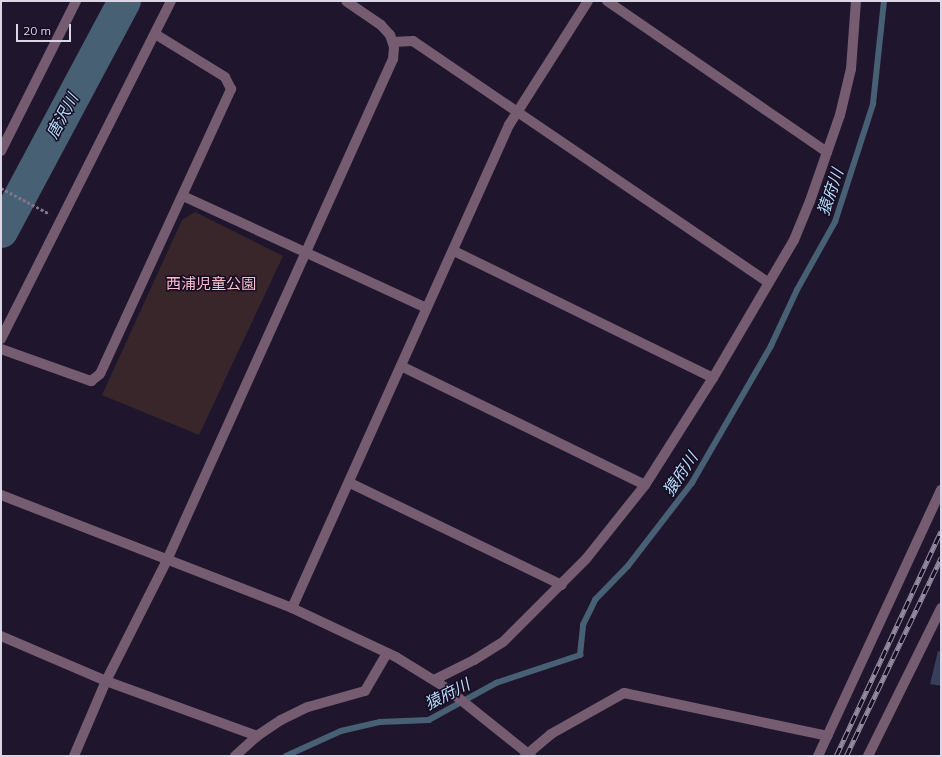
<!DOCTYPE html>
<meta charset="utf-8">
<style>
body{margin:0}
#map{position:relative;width:942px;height:757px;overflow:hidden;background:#1f162d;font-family:Mulish,"Noto Sans JP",sans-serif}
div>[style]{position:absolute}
.green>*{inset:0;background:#38262a}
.shadow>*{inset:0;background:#0007}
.stream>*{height:5.5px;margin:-2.75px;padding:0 2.75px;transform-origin:2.75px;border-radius:2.75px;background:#476073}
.river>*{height:33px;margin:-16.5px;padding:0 16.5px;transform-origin:16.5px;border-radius:16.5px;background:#476073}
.building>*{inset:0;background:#373f5a}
.path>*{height:2.5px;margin-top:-1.25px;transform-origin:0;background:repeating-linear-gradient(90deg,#7e778a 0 3px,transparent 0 5px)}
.minor>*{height:10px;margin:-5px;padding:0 5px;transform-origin:5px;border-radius:5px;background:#755c71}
.rail>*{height:4.5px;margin-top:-2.25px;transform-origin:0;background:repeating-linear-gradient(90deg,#160c23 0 9px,#948da0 0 18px);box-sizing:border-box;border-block:1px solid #948da0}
span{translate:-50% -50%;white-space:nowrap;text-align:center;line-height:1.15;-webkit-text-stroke:3px #160c23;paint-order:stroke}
.park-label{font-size:15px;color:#fbbecd}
.water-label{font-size:16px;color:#b7dffc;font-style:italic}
.frame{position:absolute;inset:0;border:2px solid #dbd6e6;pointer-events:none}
.scale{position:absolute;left:16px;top:24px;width:55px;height:18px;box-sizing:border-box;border:2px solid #dbd6e6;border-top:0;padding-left:5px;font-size:12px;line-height:14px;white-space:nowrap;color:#dbd6e6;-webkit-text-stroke:3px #160c23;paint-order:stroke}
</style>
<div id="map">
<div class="green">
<i style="clip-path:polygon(195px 212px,283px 256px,199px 435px,102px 395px,182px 220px)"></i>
</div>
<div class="shadow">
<i style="clip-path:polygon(941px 653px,941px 688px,932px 683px)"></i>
</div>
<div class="stream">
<i style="left:286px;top:756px;width:60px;rotate:-24.4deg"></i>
<i style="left:341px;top:731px;width:40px;rotate:-13deg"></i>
<i style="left:380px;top:722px;width:49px;rotate:-2.3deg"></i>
<i style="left:429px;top:720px;width:77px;rotate:-28.9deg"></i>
<i style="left:496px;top:683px;width:89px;rotate:-18.4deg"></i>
<i style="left:580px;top:655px;width:30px;rotate:-84deg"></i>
<i style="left:583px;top:625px;width:28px;rotate:-64deg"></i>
<i style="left:595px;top:600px;width:47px;rotate:-45.9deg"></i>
<i style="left:628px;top:566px;width:105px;rotate:-52.4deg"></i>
<i style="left:692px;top:483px;width:158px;rotate:-60deg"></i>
<i style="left:771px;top:346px;width:62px;rotate:-65.1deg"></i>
<i style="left:797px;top:290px;width:78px;rotate:-60.8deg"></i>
<i style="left:835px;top:222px;width:124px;rotate:-72.1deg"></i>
<i style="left:873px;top:104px;width:104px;rotate:-83.9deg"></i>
</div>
<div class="river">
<i style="left:1px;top:231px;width:261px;rotate:-61.9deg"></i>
</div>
<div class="building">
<i style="clip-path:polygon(938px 651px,941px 652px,941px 686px,930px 684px)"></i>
</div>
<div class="path">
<i style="left:1px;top:188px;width:55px;rotate:28deg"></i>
</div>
<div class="minor">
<i style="left:607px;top:1px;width:267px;rotate:34.5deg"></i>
<i style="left:393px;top:42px;width:20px;rotate:-3deg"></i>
<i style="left:413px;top:41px;width:430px;rotate:34.2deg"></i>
<i style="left:1px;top:151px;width:168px;rotate:-63.4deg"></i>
<i style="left:183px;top:196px;width:268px;rotate:24.7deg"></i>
<i style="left:454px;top:251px;width:288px;rotate:26.1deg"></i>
<i style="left:1px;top:339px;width:378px;rotate:-63.3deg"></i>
<i style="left:1px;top:349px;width:96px;rotate:19.6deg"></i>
<i style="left:91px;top:381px;width:11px;rotate:-38deg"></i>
<i style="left:100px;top:374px;width:314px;rotate:-65.3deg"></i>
<i style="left:231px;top:89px;width:13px;rotate:-117deg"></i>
<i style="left:225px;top:77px;width:82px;rotate:-148.4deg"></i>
<i style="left:401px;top:366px;width:271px;rotate:26deg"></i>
<i style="left:350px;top:483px;width:235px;rotate:25.7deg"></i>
<i style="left:1px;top:495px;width:312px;rotate:21.2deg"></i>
<i style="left:292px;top:608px;width:115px;rotate:25.2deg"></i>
<i style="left:396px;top:657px;width:59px;rotate:31.8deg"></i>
<i style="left:446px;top:688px;width:109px;rotate:38.7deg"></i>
<i style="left:292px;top:608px;width:530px;rotate:-65.81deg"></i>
<i style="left:509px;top:125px;width:147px;rotate:-57.5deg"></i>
<i style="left:1px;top:636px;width:114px;rotate:23.2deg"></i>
<i style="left:106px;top:681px;width:161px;rotate:20deg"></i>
<i style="left:434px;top:680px;width:45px;rotate:-26.6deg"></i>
<i style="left:474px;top:660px;width:34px;rotate:-32deg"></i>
<i style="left:503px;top:642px;width:117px;rotate:-45deg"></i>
<i style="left:586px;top:559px;width:95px;rotate:-51.4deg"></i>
<i style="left:645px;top:485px;width:127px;rotate:-57.6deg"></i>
<i style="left:713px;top:378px;width:160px;rotate:-59.6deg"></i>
<i style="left:794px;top:240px;width:42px;rotate:-67.7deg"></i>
<i style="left:810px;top:201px;width:91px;rotate:-70.8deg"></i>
<i style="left:840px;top:115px;width:47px;rotate:-76.6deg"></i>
<i style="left:851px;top:69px;width:68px;rotate:-85.8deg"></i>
<i style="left:74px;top:756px;width:82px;rotate:-66.9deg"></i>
<i style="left:106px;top:681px;width:136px;rotate:-63.2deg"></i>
<i style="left:167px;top:560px;width:550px;rotate:-65.72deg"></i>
<i style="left:393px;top:59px;width:12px;rotate:-85deg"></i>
<i style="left:394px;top:47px;width:13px;rotate:-108deg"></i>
<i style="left:390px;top:35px;width:13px;rotate:-132deg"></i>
<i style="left:381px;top:25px;width:42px;rotate:-145.6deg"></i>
<i style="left:235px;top:756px;width:30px;rotate:-42deg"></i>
<i style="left:257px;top:736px;width:29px;rotate:-34deg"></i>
<i style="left:281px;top:720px;width:30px;rotate:-26deg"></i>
<i style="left:308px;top:707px;width:59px;rotate:-15.7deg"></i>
<i style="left:365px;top:691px;width:44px;rotate:-59.9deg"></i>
<i style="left:525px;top:756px;width:34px;rotate:-40deg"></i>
<i style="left:551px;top:734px;width:84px;rotate:-29.3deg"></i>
<i style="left:624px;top:693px;width:208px;rotate:11.9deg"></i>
<i style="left:818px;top:756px;width:293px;rotate:-65.2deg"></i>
<i style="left:868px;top:756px;width:165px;rotate:-63.7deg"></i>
</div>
<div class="rail">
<i style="left:836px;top:756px;width:248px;rotate:-65deg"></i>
<i style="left:846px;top:756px;width:220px;rotate:-64.4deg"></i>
</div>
<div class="park-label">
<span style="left:211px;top:284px">西浦児童公園</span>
</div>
<div class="water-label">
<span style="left:62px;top:116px;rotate:-62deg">唐沢川</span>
<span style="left:830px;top:192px;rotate:-71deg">猿府川</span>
<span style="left:680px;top:474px;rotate:-56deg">猿府川</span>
<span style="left:447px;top:694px;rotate:-27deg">猿府川</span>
</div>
<div class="frame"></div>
<div class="scale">20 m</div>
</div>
